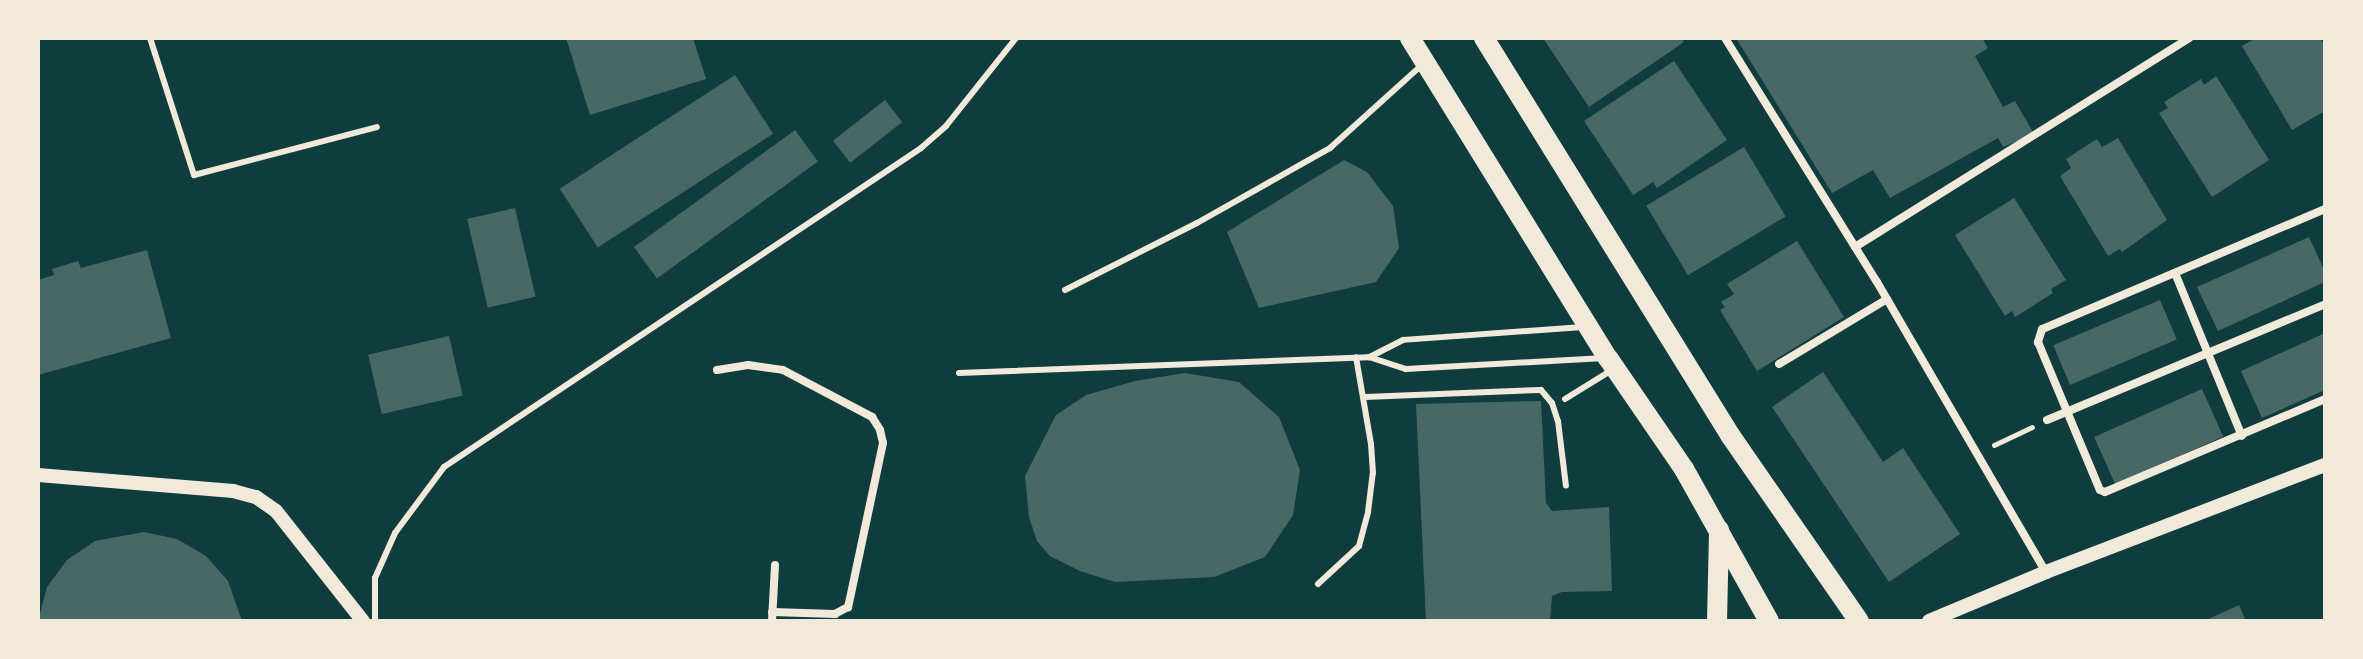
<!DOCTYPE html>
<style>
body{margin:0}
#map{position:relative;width:2363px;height:659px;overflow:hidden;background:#0f3d3e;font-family:"Archivo Narrow",sans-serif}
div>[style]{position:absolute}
.building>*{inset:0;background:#486865;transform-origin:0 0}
.path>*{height:5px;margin:-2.5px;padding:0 2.5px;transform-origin:2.5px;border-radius:2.5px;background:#f1e9da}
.service>*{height:6px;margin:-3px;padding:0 3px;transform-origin:3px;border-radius:3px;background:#f1e9da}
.minor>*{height:8px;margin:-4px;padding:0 4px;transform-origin:4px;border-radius:4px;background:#f1e9da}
.tertiary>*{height:14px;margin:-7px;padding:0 7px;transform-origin:7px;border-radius:7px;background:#f1e9da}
.primary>*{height:20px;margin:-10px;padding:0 10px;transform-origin:10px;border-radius:10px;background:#f1e9da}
span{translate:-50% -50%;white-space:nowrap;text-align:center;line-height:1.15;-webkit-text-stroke:6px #f1e9da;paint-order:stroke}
.frame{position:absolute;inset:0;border:40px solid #f1e9da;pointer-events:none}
</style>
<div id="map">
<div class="building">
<i style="clip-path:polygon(566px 38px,693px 38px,706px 79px,590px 115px)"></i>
<i style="clip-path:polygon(1543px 38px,1681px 38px,1684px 42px,1589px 107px)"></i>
<i style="clip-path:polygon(1736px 38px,1982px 38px,1988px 48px,1975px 56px,2003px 107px,2015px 101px,2034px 134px,2003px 147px,1998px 138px,1890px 198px,1873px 170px,1832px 193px)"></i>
<i style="clip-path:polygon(2256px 38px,2320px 38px,2325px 46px,2325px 111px,2292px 130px,2242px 46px)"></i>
<i style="clip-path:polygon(1674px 61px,1727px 140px,1657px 188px,1653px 182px,1633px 195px,1584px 121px)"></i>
<i style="left:735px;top:75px;width:70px;height:209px;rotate:57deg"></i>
<i style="clip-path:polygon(2216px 76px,2269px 160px,2212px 197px,2159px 113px,2168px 108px,2164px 102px,2201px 79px,2204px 85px)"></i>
<i style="left:885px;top:100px;width:28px;height:66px;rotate:52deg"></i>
<i style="left:795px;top:130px;width:39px;height:199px;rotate:54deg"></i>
<i style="clip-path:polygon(2118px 138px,2167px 220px,2122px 252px,2120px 249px,2108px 256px,2060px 176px,2071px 168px,2066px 159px,2097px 139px,2102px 147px)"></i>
<i style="left:1744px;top:147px;width:81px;height:114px;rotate:59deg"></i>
<i style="clip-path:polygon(1344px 160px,1367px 172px,1393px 206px,1399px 248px,1376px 282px,1259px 308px,1227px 232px)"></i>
<i style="clip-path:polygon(2014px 198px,2066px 280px,2051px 289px,2053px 293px,2015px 317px,2012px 311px,2005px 316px,1955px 235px)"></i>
<i style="left:515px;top:208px;width:91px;height:49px;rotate:77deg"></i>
<i style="clip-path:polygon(2309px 237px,2325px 272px,2325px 282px,2218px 331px,2197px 287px)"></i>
<i style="clip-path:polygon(1797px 241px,1844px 317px,1757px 371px,1720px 310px,1725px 307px,1721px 302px,1734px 294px,1727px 284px)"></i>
<i style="clip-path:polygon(147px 250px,171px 338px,38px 375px,38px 280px,54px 275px,52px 269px,78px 261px,81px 268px)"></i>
<i style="left:2160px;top:300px;width:43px;height:116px;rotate:67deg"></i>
<i style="clip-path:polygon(2325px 333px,2325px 390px,2262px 418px,2241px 371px)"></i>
<i style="left:449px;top:336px;width:61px;height:83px;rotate:77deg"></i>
<i style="clip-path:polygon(1823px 372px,1883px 462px,1903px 448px,1960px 534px,1889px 582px,1772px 407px)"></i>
<i style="clip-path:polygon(1185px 373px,1239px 382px,1279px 417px,1300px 470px,1293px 515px,1265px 557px,1214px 577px,1115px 582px,1080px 571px,1050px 556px,1037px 541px,1029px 517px,1025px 476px,1056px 415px,1086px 395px,1135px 381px)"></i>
<i style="left:2202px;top:389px;width:52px;height:118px;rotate:66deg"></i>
<i style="clip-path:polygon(1541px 401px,1546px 503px,1552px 511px,1609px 507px,1612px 591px,1562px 592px,1552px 596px,1550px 621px,1426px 621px,1416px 404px)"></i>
<i style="clip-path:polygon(144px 532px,177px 539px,206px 556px,228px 581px,242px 621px,38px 621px,47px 587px,67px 560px,95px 541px)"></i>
<i style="clip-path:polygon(2239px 605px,2246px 621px,2204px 621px)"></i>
</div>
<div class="path">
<i style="left:1994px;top:445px;width:42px;rotate:-25.3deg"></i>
</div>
<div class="service">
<i style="left:150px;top:38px;width:144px;rotate:72.2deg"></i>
<i style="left:194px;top:175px;width:189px;rotate:-14.7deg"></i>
<i style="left:1065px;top:290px;width:148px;rotate:-26.9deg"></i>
<i style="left:1197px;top:223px;width:153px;rotate:-29.4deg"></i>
<i style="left:1330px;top:148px;width:124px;rotate:-42.1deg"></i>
<i style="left:1583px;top:327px;width:180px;rotate:175.9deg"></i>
<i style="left:1403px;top:340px;width:38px;rotate:153deg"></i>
<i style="left:1369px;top:357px;width:39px;rotate:18deg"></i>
<i style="left:1406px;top:369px;width:199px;rotate:-3.2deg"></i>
<i style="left:959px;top:373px;width:410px;rotate:-2.2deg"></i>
<i style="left:1365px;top:397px;width:176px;rotate:-2.3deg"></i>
<i style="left:1541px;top:390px;width:17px;rotate:50deg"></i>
<i style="left:1552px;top:403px;width:19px;rotate:72deg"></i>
<i style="left:1558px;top:421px;width:65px;rotate:83deg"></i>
<i style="left:1565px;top:399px;width:55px;rotate:-31.7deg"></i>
<i style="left:1318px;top:584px;width:56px;rotate:-42.8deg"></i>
<i style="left:1359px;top:546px;width:35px;rotate:-75deg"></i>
<i style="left:1368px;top:512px;width:39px;rotate:-83deg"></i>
<i style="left:1373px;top:473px;width:29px;rotate:-94deg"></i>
<i style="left:1371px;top:444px;width:88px;rotate:-99.8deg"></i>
<i style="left:375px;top:621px;width:43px;rotate:-90deg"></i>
<i style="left:375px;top:578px;width:49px;rotate:-66deg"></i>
<i style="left:395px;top:533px;width:82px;rotate:-53.4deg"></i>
<i style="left:444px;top:467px;width:574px;rotate:-33.77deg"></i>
<i style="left:921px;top:148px;width:33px;rotate:-41deg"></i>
<i style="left:946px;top:126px;width:112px;rotate:-51.5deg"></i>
</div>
<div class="minor">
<i style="left:1725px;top:38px;width:287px;rotate:58.1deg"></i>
<i style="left:1877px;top:282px;width:336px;rotate:59.8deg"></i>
<i style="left:2325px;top:209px;width:307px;rotate:157deg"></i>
<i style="left:2042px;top:329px;width:14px;rotate:107deg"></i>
<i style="left:2038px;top:342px;width:160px;rotate:67.3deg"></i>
<i style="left:2100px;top:490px;width:5px;rotate:22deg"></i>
<i style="left:2105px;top:492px;width:239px;rotate:-22.9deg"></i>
<i style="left:1855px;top:247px;width:394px;rotate:-32deg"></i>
<i style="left:2175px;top:273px;width:176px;rotate:67.7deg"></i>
<i style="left:1779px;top:364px;width:126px;rotate:-31deg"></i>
<i style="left:717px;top:370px;width:31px;rotate:-9deg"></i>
<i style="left:748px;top:365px;width:35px;rotate:8deg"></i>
<i style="left:783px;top:370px;width:101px;rotate:27.8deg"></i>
<i style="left:872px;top:417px;width:15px;rotate:58deg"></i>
<i style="left:880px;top:430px;width:13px;rotate:77deg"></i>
<i style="left:883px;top:443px;width:168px;rotate:102deg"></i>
<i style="left:848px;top:607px;width:15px;rotate:152deg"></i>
<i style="left:835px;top:614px;width:63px;rotate:-178.2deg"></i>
<i style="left:2047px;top:420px;width:301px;rotate:-22.6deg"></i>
<i style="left:772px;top:621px;width:56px;rotate:-86.9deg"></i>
</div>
<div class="tertiary">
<i style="left:38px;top:475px;width:196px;rotate:4.7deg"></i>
<i style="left:233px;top:491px;width:24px;rotate:15deg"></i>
<i style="left:256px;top:497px;width:24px;rotate:35deg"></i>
<i style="left:276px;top:511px;width:140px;rotate:51.7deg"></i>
<i style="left:1929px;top:621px;width:127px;rotate:-22.7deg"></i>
<i style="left:2046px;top:572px;width:299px;rotate:-21deg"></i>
</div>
<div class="primary">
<i style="left:1410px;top:38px;width:376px;rotate:58.3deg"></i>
<i style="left:1608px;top:358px;width:135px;rotate:55.6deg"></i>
<i style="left:1684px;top:469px;width:174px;rotate:60.8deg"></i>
<i style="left:1484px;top:38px;width:467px;rotate:58.2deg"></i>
<i style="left:1730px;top:435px;width:226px;rotate:55.3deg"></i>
<i style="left:1717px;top:621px;width:91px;rotate:-88.7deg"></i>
</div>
<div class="frame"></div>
</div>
